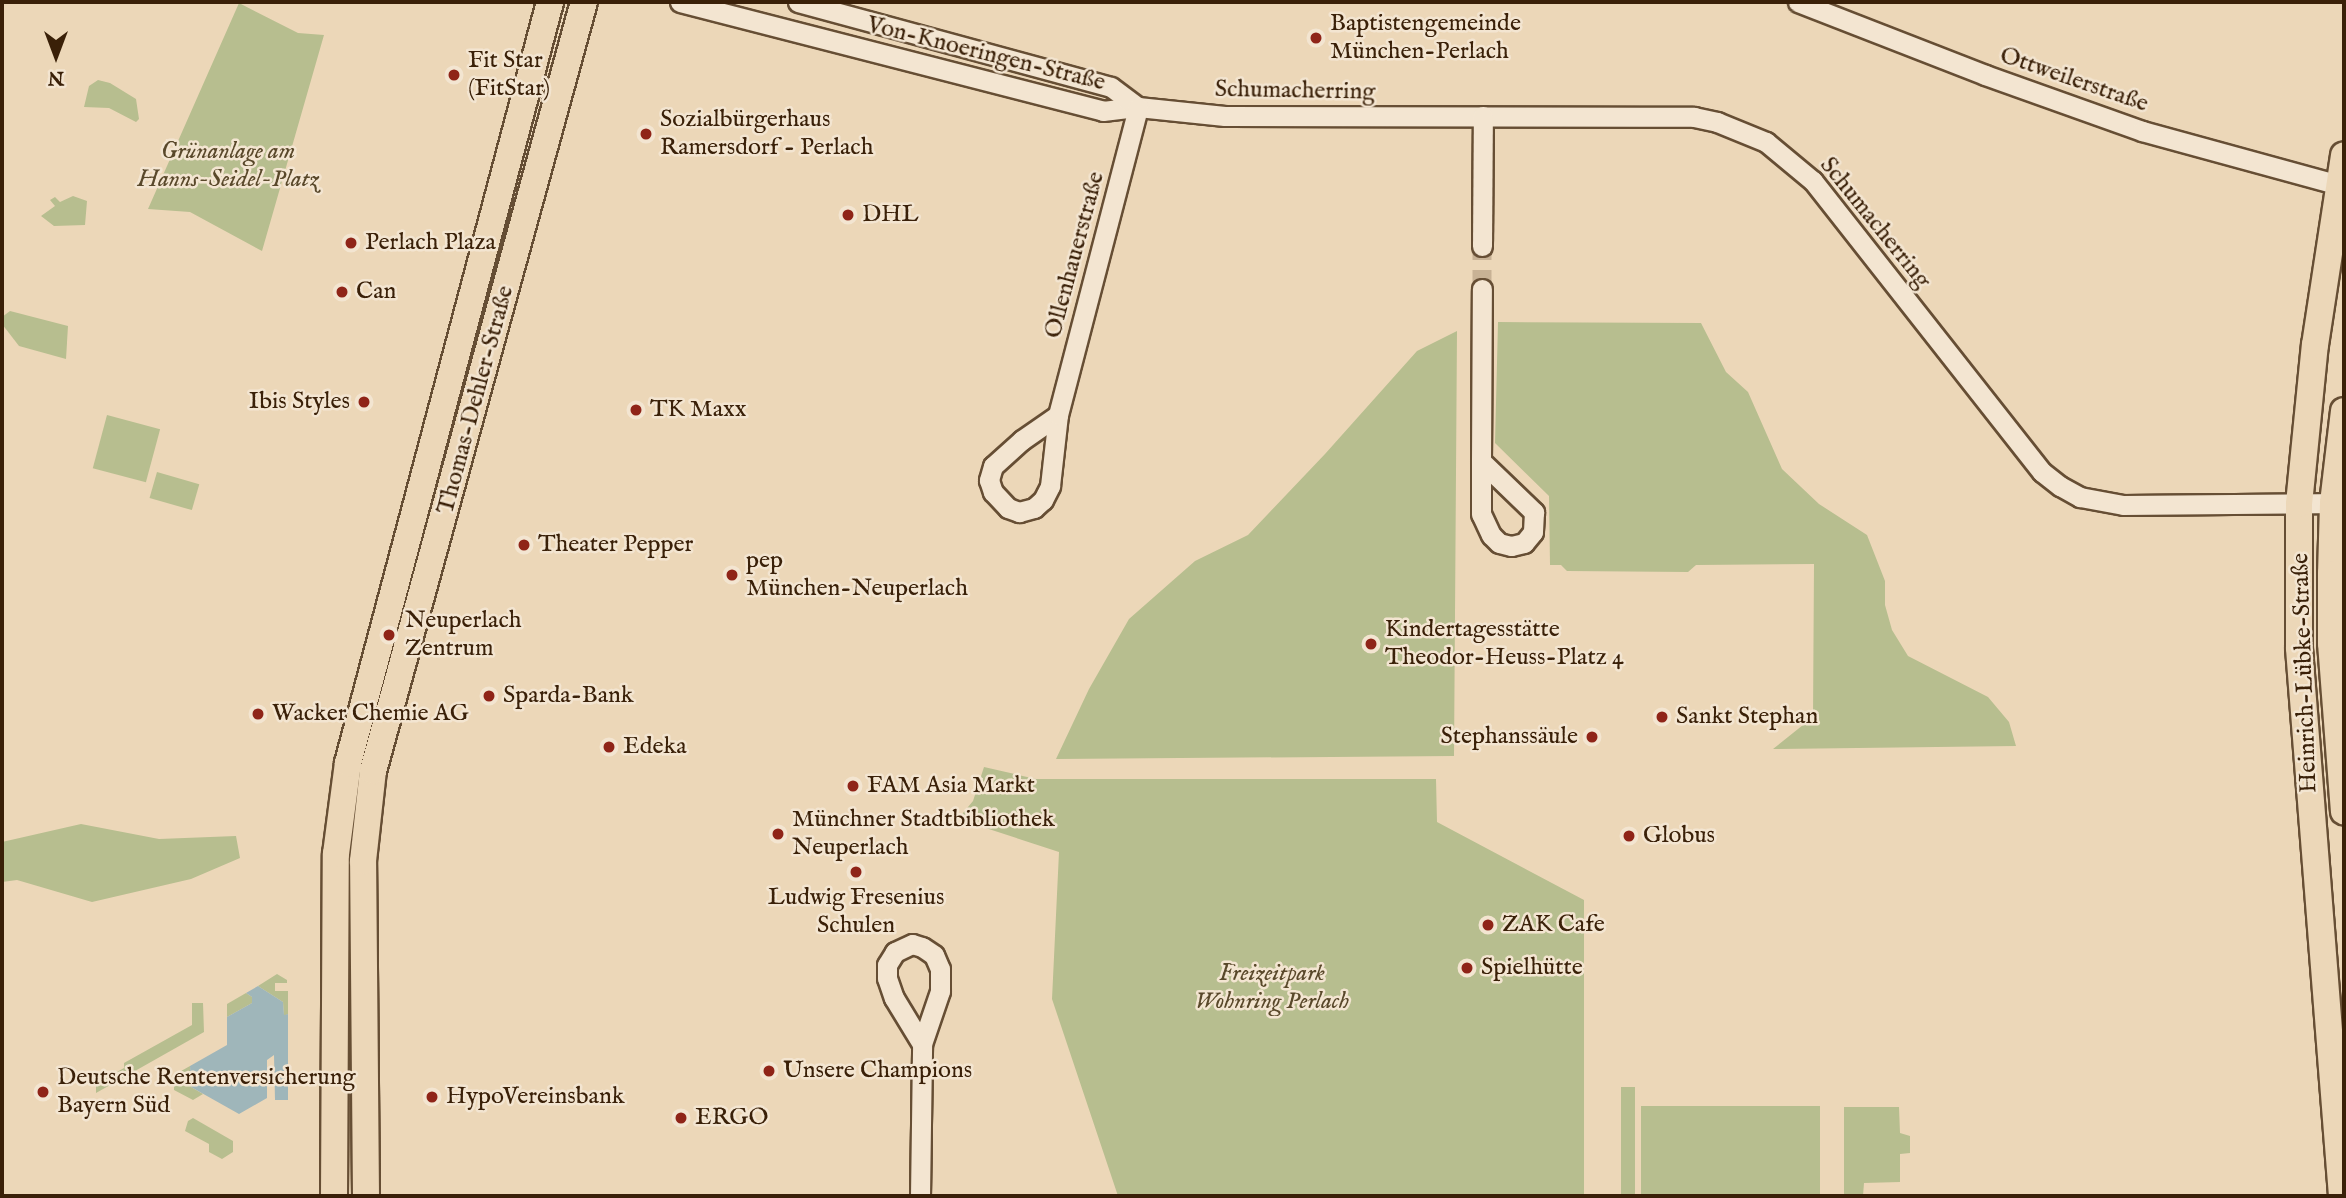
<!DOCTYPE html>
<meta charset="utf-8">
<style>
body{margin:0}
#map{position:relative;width:2346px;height:1198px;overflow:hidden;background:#ecd7b8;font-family:"IM FELL English",serif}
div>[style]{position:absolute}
.green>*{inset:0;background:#b7be8f;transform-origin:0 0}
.water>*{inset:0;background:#9fb6ba}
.minor-tunnel>*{height:19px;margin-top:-9.5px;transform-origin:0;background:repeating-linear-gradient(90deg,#c8b295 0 19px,transparent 0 29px)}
.roads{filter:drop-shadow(2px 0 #664e34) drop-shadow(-2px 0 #664e34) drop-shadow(0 2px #664e34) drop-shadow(0 -2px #664e34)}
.minor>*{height:19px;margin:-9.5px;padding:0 9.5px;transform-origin:9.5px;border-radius:9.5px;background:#f3e5d1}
.major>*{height:26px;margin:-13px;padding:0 13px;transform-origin:13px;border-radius:13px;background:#ecd7b8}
.dots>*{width:19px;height:19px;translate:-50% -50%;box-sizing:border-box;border:4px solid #f3e5d1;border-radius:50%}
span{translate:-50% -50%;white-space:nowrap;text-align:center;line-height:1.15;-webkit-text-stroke:5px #f3e5d1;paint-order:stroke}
.poi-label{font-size:24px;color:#3a2008}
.left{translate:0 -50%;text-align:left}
.right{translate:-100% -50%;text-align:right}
.street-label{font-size:24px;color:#3a2008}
.park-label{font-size:24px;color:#59482a;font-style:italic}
.frame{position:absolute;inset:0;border:4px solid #3a2008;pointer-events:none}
.north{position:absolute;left:21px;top:21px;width:70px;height:70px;-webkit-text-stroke:5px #f3e5d1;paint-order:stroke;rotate:180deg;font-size:19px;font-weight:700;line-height:28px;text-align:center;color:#3a2008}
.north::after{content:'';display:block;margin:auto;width:24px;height:32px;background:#3a2008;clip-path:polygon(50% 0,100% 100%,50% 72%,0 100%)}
</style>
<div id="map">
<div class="green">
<i style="clip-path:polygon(239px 3px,298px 33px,324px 35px,262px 251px,190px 212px,148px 209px)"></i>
<i style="clip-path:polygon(98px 80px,110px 83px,136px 99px,139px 119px,136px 122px,109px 108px,84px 107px,89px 86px)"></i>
<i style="clip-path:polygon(73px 196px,87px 201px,85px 225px,54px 226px,41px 216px,55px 206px,50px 200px,55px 197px,60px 202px)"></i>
<i style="clip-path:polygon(10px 311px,68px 326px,66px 359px,19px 346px,2px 324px,2px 317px)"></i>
<i style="clip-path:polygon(1498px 322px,1701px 323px,1726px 372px,1748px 392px,1782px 469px,1819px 504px,1867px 535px,1885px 581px,1885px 605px,1892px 630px,1908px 656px,1988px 697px,2009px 722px,2016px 746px,1773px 749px,1813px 717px,1814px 564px,1696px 565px,1688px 572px,1567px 571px,1561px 565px,1550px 565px,1549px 496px,1495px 443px)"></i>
<i style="clip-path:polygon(1457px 331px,1454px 756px,1056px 759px,1089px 689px,1129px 619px,1195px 561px,1248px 535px,1325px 454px,1417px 351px)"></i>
<i style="left:107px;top:415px;width:55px;height:55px;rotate:15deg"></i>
<i style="left:157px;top:472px;width:44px;height:27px;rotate:16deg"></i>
<i style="clip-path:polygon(984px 767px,1036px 779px,1436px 779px,1437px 822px,1584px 900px,1584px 1196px,1118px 1196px,1052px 999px,1059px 852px,958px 819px,973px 801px)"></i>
<i style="clip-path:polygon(81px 824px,159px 839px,236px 836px,240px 858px,191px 879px,92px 902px,17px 880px,2px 882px,2px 842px)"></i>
<i style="clip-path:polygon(277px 974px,287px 980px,287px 983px,275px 983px,275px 991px,288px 991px,288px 1014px,284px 1016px,283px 1002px,258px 986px)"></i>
<i style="clip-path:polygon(246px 993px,252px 997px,252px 1003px,227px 1017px,227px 1004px)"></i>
<i style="clip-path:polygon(192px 1003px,203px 1003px,204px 1032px,96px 1093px,96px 1084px,124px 1068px,124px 1063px,192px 1025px)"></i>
<i style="clip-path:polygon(190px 1066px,191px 1087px,203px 1094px,193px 1100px,174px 1090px,174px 1075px)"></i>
<i style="left:1621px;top:1087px;width:14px;height:109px"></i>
<i style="left:1641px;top:1106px;width:179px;height:90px"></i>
<i style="clip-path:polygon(1844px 1107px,1899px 1107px,1900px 1133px,1910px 1136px,1910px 1153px,1900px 1154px,1900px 1182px,1864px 1183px,1863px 1196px,1844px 1196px)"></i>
<i style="clip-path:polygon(193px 1118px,233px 1141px,233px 1152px,222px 1159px,209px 1152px,209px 1144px,185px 1131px,188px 1121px)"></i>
</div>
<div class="water">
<i style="clip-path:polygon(258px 986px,283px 1002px,284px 1015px,288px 1014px,288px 1100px,275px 1100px,274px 1055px,267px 1060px,267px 1098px,239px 1114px,191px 1087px,190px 1066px,227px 1045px,227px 1017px,252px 1003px,252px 997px,246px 993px)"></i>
</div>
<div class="minor-tunnel">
<i style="left:1482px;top:289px;width:43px;rotate:-90deg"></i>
</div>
<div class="roads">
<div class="minor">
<i style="left:680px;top:2px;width:437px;rotate:14.4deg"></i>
<i style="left:1103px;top:111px;width:35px;rotate:-7deg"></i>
<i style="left:1138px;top:107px;width:87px;rotate:5.9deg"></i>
<i style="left:1225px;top:116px;width:469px;rotate:0.1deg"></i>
<i style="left:1694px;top:117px;width:24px;rotate:12deg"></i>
<i style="left:1717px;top:122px;width:53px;rotate:22.2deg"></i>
<i style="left:1766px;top:142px;width:61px;rotate:39.7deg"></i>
<i style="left:1813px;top:181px;width:370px;rotate:51.8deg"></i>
<i style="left:2042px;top:472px;width:23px;rotate:38deg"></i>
<i style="left:2060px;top:486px;width:23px;rotate:29deg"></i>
<i style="left:2080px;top:497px;width:44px;rotate:10.5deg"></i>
<i style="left:2123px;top:505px;width:221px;rotate:-0.5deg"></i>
<i style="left:798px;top:2px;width:324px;rotate:15.2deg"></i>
<i style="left:1111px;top:87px;width:34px;rotate:37deg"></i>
<i style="left:1798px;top:2px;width:201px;rotate:21.3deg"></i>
<i style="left:1985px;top:75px;width:167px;rotate:19.6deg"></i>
<i style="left:2142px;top:131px;width:205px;rotate:15.3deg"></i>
<i style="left:1482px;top:246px;width:130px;rotate:-89.6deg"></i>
<i style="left:1058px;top:415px;width:44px;rotate:145.2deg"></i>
<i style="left:1022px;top:440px;width:39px;rotate:138deg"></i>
<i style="left:993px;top:466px;width:15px;rotate:106deg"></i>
<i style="left:989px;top:480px;width:13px;rotate:72deg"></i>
<i style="left:993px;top:492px;width:22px;rotate:47deg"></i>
<i style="left:1008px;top:508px;width:12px;rotate:20deg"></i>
<i style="left:1019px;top:512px;width:16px;rotate:-15deg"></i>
<i style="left:1034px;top:508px;width:12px;rotate:-42deg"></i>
<i style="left:1043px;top:500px;width:16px;rotate:-63deg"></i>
<i style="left:1050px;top:486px;width:71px;rotate:-83.6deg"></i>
<i style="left:1058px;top:415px;width:318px;rotate:-75.4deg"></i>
<i style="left:1481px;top:461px;width:74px;rotate:43.9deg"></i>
<i style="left:1534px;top:512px;width:20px;rotate:93deg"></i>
<i style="left:1533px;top:532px;width:14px;rotate:129deg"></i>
<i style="left:1524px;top:543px;width:13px;rotate:167deg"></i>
<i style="left:1511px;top:546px;width:12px;rotate:-166deg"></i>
<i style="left:1499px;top:543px;width:11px;rotate:-135deg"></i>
<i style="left:1491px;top:535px;width:23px;rotate:-115deg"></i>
<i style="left:1481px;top:514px;width:53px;rotate:-90deg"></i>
<i style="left:1481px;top:461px;width:172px;rotate:-89.7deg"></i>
<i style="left:920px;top:1196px;width:152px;rotate:-89.2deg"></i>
<i style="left:922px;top:1044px;width:56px;rotate:-71.2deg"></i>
<i style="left:940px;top:991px;width:22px;rotate:-90deg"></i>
<i style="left:940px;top:969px;width:15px;rotate:-113deg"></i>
<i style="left:934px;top:955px;width:14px;rotate:-146deg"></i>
<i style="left:922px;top:947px;width:10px;rotate:-163deg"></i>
<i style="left:912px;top:944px;width:19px;rotate:155deg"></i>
<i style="left:895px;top:952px;width:15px;rotate:122deg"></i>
<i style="left:887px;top:965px;width:13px;rotate:90deg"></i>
<i style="left:887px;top:978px;width:21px;rotate:71deg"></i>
<i style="left:894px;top:998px;width:54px;rotate:58.7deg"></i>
</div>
<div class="major">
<i style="left:2344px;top:411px;width:93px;rotate:96.8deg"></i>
<i style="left:2333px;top:503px;width:71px;rotate:91.6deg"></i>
<i style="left:2331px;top:574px;width:69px;rotate:90deg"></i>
<i style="left:2331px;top:643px;width:169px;rotate:85.6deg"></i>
<i style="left:334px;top:1196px;width:342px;rotate:-89.7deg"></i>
<i style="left:336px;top:854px;width:92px;rotate:-82.5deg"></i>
<i style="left:348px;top:763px;width:787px;rotate:-75.13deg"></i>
<i style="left:366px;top:1196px;width:335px;rotate:-90.5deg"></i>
<i style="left:363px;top:861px;width:91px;rotate:-83.7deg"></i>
<i style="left:373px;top:771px;width:797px;rotate:-74.66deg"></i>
<i style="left:2342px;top:1196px;width:550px;rotate:-94.49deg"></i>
<i style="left:2299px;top:648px;width:144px;rotate:-90deg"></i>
<i style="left:2299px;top:504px;width:160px;rotate:-84.3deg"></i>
<i style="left:2315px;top:345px;width:192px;rotate:-81.3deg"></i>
</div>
</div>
<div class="dots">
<i style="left:1316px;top:38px;background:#8f2418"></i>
<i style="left:454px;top:75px;background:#8f2418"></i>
<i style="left:646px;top:134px;background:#8f2418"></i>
<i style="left:848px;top:215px;background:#8f2418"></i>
<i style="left:351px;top:243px;background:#8f2418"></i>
<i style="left:342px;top:292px;background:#8f2418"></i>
<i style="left:364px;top:402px;background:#8f2418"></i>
<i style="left:636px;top:410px;background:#8f2418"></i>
<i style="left:524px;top:545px;background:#8f2418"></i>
<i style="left:732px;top:575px;background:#8f2418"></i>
<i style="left:389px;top:635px;background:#8f2418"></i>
<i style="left:1371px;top:644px;background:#8f2418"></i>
<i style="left:489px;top:696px;background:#8f2418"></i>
<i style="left:258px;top:714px;background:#8f2418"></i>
<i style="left:1662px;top:717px;background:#8f2418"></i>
<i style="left:1592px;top:737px;background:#8f2418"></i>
<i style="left:609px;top:747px;background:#8f2418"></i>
<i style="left:853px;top:786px;background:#8f2418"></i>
<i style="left:778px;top:834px;background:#8f2418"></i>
<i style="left:1629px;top:836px;background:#8f2418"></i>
<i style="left:856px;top:872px;background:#8f2418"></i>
<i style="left:1488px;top:925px;background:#8f2418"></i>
<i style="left:1467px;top:968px;background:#8f2418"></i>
<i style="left:769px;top:1071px;background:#8f2418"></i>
<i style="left:43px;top:1092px;background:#8f2418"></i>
<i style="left:432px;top:1097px;background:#8f2418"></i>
<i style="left:681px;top:1118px;background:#8f2418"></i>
</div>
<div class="poi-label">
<span class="left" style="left:1330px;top:38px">Baptistengemeinde<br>München-Perlach</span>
<span class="left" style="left:468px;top:75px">Fit Star<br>(FitStar)</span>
<span class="left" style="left:660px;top:134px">Sozialbürgerhaus<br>Ramersdorf - Perlach</span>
<span class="left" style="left:862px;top:215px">DHL</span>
<span class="left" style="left:365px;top:243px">Perlach Plaza</span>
<span class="left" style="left:356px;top:292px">Can</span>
<span class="right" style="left:350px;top:402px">Ibis Styles</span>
<span class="left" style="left:650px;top:410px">TK Maxx</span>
<span class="left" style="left:538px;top:545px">Theater Pepper</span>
<span class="left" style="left:746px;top:575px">pep<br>München-Neuperlach</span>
<span class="left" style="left:405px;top:635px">Neuperlach<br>Zentrum</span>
<span class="left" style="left:1385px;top:644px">Kindertagesstätte<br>Theodor-Heuss-Platz 4</span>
<span class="left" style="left:503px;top:696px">Sparda-Bank</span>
<span class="left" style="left:272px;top:714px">Wacker Chemie AG</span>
<span class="left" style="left:1676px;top:717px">Sankt Stephan</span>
<span class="right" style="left:1578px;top:737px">Stephanssäule</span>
<span class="left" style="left:623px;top:747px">Edeka</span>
<span class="left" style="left:867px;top:786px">FAM Asia Markt</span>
<span class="left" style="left:792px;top:834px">Münchner Stadtbibliothek<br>Neuperlach</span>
<span class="left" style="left:1643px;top:836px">Globus</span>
<span style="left:856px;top:912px">Ludwig Fresenius<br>Schulen</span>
<span class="left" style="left:1502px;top:925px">ZAK Cafe</span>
<span class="left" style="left:1481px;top:968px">Spielhütte</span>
<span class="left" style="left:783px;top:1071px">Unsere Champions</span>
<span class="left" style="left:57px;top:1092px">Deutsche Rentenversicherung<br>Bayern Süd</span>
<span class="left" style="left:446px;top:1097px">HypoVereinsbank</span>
<span class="left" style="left:695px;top:1118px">ERGO</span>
</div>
<div class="street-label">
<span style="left:986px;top:54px;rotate:14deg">Von-Knoeringen-Straße</span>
<span style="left:2074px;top:80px;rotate:19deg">Ottweilerstraße</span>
<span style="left:1295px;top:91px;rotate:1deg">Schumacherring</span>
<span style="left:1875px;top:223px;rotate:51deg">Schumacherring</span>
<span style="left:1075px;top:255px;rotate:-75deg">Ollenhauerstraße</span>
<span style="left:476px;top:400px;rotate:-75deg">Thomas-Dehler-Straße</span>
<span style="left:2305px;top:673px;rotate:-92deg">Heinrich-Lübke-Straße</span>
</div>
<div class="park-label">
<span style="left:228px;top:166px">Grünanlage am<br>Hanns-Seidel-Platz</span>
<span style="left:1272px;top:988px">Freizeitpark<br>Wohnring Perlach</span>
</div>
<div class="frame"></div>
<div class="north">N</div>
</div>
